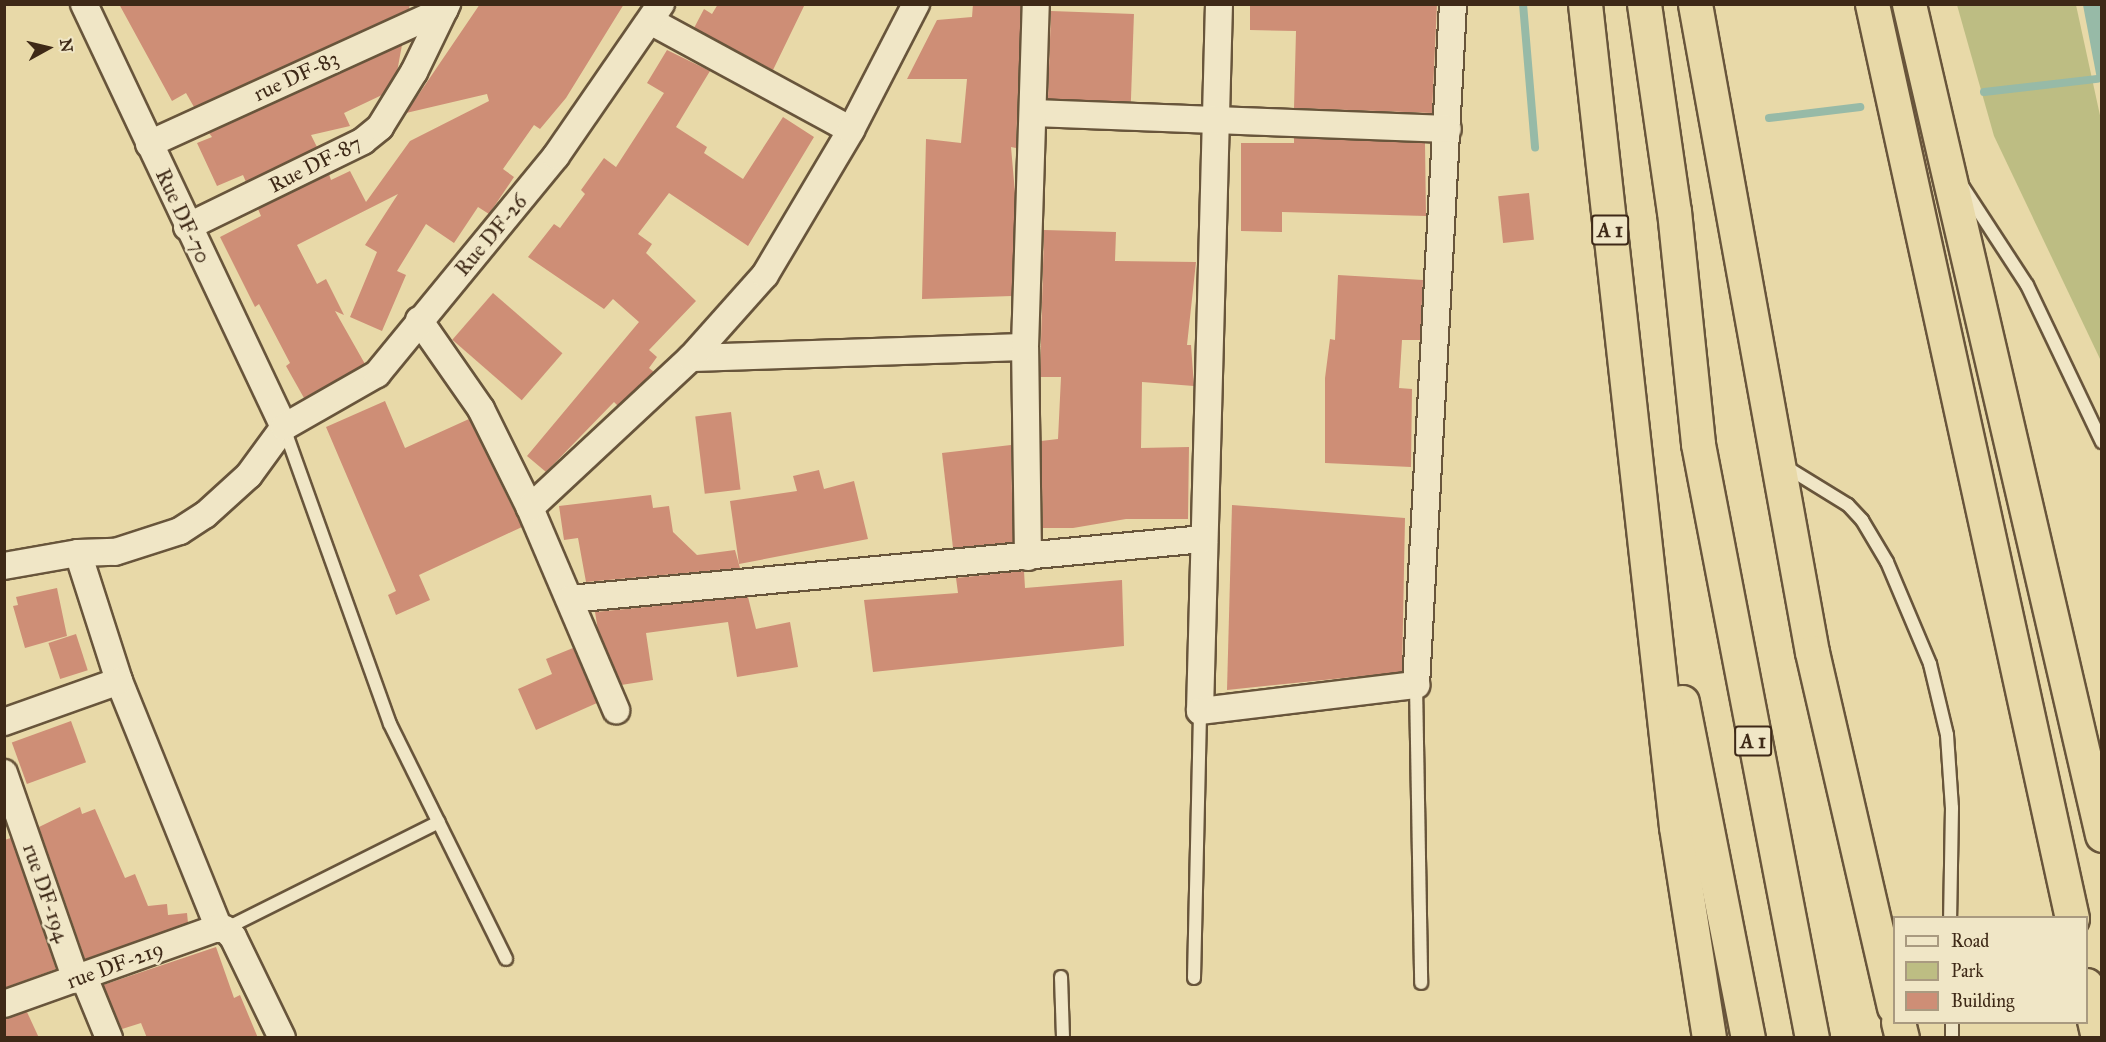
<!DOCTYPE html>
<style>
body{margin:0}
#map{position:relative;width:2106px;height:1042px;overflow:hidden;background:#e8d9a8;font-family:"IM FELL Great Primer",serif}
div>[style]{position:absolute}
.green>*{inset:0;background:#bdbd83}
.water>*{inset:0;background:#97baa7}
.stream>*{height:8px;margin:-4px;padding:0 4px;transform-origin:4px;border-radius:4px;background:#97baa7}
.building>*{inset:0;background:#ce8e76;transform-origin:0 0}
.roads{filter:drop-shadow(2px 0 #68553b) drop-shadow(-2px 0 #68553b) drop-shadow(0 2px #68553b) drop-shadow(0 -2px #68553b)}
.service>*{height:12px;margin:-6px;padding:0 6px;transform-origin:6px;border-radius:6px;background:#f0e6c6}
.minor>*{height:26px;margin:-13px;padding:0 13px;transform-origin:13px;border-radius:13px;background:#f0e6c6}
.trunk>*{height:33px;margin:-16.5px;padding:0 16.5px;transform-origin:16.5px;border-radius:16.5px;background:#e8d9a8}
.motorway>*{height:33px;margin:-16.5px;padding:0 16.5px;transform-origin:16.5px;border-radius:16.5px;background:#e8d9a8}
span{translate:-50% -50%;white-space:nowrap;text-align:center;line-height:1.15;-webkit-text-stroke:5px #f0e6c6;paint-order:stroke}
.shield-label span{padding:2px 4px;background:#f0e6c6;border:2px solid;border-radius:4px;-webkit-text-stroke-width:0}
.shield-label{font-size:20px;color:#3e2917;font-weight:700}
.street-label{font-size:21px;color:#3e2917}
.frame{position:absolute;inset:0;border:6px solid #3e2917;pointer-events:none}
.legend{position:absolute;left:1893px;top:916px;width:195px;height:108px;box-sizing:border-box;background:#f0e6c6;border:2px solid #a99a80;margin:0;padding:8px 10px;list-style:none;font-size:18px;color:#3e2917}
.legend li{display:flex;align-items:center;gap:12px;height:30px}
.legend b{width:30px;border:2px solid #a99a80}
.north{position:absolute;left:18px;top:18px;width:60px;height:60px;-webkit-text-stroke:4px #f0e6c6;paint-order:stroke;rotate:82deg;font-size:16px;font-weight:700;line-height:24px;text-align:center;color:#3e2917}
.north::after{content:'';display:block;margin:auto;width:21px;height:27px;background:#3e2917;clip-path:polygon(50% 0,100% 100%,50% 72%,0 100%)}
</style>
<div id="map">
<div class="green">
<i style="clip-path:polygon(1957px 5px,2076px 5px,2101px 120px,2101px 361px,1994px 136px)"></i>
</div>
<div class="water">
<i style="clip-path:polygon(2083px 5px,2101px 5px,2101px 83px,2097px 79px)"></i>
</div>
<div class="stream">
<i style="left:1523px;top:4px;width:144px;rotate:85.2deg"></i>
<i style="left:1984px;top:92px;width:114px;rotate:-6.6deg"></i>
<i style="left:1769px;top:118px;width:92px;rotate:-6.9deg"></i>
</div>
<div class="building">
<i style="clip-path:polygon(119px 4px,410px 4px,409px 9px,194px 107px,186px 93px,172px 101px)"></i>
<i style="clip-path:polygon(480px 4px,624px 4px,566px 98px,540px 129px,534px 125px,503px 169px,514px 177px,489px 214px,478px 207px,454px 243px,426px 224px,397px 271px,406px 275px,382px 331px,350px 317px,377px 252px,365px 245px,398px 194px,297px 245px,317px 284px,326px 279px,344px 315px,335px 311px,365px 364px,304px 398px,286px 366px,290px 363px,259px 304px,255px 307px,220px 237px,261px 216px,258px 209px,329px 174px,331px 180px,350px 171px,366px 202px,410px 141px,489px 101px,487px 94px,406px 113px)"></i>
<i style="clip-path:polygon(718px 4px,805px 4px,773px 70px,694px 28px,704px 9px,712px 14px)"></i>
<i style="clip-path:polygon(973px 4px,1021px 4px,1016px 148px,1011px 147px,1015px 193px,1012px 296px,922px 299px,926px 139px,961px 143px,967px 79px,907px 79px,937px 20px,972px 17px)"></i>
<i style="clip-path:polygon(1250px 4px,1437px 4px,1432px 113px,1294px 108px,1296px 31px,1250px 30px)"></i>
<i style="left:1051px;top:11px;width:83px;height:88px;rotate:2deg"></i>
<i style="clip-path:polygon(402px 45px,397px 72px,382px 95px,344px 113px,350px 126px,311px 135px,317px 147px,246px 182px,243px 175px,217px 186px,197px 143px,212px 137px,209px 133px)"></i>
<i style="clip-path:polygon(667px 50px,710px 71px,676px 127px,707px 147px,704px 153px,743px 179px,783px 117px,814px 137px,748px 246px,669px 193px,638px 234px,652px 244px,646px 253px,696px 301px,649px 350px,657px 357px,649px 368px,654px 372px,618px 406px,614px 402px,546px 472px,527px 456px,639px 322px,613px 299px,604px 309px,528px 257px,554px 224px,560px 228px,585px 194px,581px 190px,604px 158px,616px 167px,664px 93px,647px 83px)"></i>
<i style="clip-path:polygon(1294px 138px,1425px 143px,1426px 216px,1282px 212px,1282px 232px,1241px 231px,1241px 143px,1294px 143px)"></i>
<i style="left:1529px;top:193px;width:47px;height:31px;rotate:84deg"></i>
<i style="clip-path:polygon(1044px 230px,1116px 232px,1115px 261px,1196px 262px,1187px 345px,1191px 345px,1194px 386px,1142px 382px,1141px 448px,1189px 447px,1188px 519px,1126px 519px,1073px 528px,1043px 528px,1041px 441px,1058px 439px,1061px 377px,1040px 377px)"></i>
<i style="clip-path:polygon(1338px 275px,1423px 280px,1420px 340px,1402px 340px,1399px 388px,1412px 389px,1411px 467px,1325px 463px,1325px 378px,1330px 339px,1335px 340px)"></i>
<i style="left:493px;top:293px;width:92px;height:62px;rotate:41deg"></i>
<i style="clip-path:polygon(385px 401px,405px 448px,469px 419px,522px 527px,419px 575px,430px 600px,396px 615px,388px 595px,396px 591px,326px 427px)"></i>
<i style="left:731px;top:412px;width:78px;height:36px;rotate:83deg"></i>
<i style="clip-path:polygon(1011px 445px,1013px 542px,953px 548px,942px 453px)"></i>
<i style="clip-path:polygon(819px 470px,824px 489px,854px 481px,868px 539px,739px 564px,730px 501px,797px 491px,793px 476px)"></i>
<i style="clip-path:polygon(651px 495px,653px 508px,669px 506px,673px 532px,697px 555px,735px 550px,740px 568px,586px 582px,578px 538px,564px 540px,559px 506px)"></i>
<i style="clip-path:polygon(1232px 505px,1405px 518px,1402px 672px,1227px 690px)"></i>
<i style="clip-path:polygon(1024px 571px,1025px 588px,1122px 580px,1124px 646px,873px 672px,864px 600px,958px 593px,956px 578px)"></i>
<i style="clip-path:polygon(57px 588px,67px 636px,25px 648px,13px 606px,18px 605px,16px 597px)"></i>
<i style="clip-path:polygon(748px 597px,756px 629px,790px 622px,798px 667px,737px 677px,728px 622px,646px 633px,653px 680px,621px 685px,598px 630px,595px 612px)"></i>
<i style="left:76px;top:634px;width:38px;height:29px;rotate:72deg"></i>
<i style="clip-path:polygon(573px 648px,597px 703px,536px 730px,518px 689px,552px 674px,546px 659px)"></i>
<i style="left:71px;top:721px;width:44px;height:63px;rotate:70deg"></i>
<i style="clip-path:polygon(80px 807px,82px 814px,95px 809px,125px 878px,135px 874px,148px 906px,167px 904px,168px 915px,187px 913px,188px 923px,85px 959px,39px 827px)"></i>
<i style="clip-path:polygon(11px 838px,56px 969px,4px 988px,4px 840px)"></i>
<i style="clip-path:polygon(216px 947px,234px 998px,240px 995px,258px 1038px,147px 1038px,141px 1023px,122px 1029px,103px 985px)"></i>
<i style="clip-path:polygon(27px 1012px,39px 1038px,4px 1038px,4px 1019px)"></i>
</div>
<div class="roads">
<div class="service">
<i style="left:1963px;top:187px;width:117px;rotate:56.9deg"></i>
<i style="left:2027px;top:285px;width:174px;rotate:64.5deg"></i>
<i style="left:284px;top:428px;width:314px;rotate:70.3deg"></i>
<i style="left:390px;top:724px;width:262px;rotate:63.7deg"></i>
<i style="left:1783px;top:465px;width:76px;rotate:31.6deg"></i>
<i style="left:1848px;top:505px;width:21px;rotate:47deg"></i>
<i style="left:1862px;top:520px;width:49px;rotate:59.2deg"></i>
<i style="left:1887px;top:562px;width:111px;rotate:67.1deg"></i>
<i style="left:1930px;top:664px;width:73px;rotate:76.5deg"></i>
<i style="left:1947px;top:735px;width:73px;rotate:86.1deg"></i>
<i style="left:1952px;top:808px;width:110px;rotate:91deg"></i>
<i style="left:1416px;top:685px;width:298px;rotate:89deg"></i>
<i style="left:225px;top:929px;width:239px;rotate:-26.6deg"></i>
<i style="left:1061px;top:977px;width:61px;rotate:88.1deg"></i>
<i style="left:1194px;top:978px;width:267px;rotate:-88.7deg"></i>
<i style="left:1952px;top:1022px;width:16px;rotate:90deg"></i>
</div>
<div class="minor">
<i style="left:84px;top:4px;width:468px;rotate:64.7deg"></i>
<i style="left:1219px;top:4px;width:707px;rotate:91.54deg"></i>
<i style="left:1200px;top:711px;width:218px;rotate:-6.9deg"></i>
<i style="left:1416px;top:685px;width:682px;rotate:-86.89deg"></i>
<i style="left:652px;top:22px;width:226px;rotate:28.5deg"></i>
<i style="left:1034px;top:113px;width:414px;rotate:2.2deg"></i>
<i style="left:149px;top:144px;width:325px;rotate:-24.5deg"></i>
<i style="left:187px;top:227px;width:196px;rotate:-26deg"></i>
<i style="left:363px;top:141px;width:22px;rotate:-39deg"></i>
<i style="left:380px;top:127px;width:65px;rotate:-58.3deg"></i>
<i style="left:414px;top:72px;width:76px;rotate:-64.1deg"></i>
<i style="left:419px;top:320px;width:108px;rotate:55.1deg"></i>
<i style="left:481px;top:409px;width:110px;rotate:63.7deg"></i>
<i style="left:530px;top:508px;width:220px;rotate:66.9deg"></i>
<i style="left:691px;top:358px;width:334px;rotate:-1.9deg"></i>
<i style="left:530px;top:508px;width:220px;rotate:-43deg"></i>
<i style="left:691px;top:358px;width:111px;rotate:-48.3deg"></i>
<i style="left:765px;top:275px;width:169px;rotate:-59.3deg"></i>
<i style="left:851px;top:130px;width:142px;rotate:-62.7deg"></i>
<i style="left:78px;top:553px;width:134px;rotate:72.2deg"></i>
<i style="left:119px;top:681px;width:266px;rotate:68deg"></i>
<i style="left:1028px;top:557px;width:210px;rotate:-90.8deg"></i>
<i style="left:1025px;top:347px;width:343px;rotate:-88.2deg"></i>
<i style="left:4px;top:566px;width:75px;rotate:-10deg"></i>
<i style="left:78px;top:553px;width:37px;rotate:-2deg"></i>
<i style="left:115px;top:552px;width:68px;rotate:-17.9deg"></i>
<i style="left:180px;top:531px;width:30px;rotate:-33deg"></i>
<i style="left:205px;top:515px;width:59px;rotate:-42.3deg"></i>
<i style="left:249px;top:475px;width:59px;rotate:-53.9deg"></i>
<i style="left:284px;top:427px;width:107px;rotate:-29.7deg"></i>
<i style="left:377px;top:374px;width:282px;rotate:-50.6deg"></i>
<i style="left:556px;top:156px;width:185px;rotate:-55.4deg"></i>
<i style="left:570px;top:599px;width:637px;rotate:-5.41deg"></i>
<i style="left:4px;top:722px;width:122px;rotate:-19.6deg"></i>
<i style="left:4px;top:773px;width:219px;rotate:70.8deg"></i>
<i style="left:84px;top:977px;width:66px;rotate:67.7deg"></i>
<i style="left:4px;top:1004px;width:224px;rotate:-19.6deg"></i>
<i style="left:215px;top:929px;width:10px"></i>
<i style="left:225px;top:929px;width:11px;rotate:45deg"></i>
<i style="left:233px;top:937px;width:112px;rotate:64.1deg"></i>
</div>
<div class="trunk">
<i style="left:1872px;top:4px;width:936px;rotate:77.66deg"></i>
<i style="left:1909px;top:4px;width:853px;rotate:76.92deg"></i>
<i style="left:2086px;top:985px;width:54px;rotate:77.2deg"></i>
</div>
<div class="motorway">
<i style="left:1585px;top:4px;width:828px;rotate:83.69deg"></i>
<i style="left:1676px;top:827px;width:214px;rotate:81.1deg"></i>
<i style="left:1644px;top:4px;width:209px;rotate:81.8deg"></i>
<i style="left:1674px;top:211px;width:234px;rotate:84.1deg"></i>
<i style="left:1698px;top:444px;width:605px;rotate:79.14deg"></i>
<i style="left:1695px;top:4px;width:658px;rotate:79.77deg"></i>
<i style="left:1812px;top:652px;width:364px;rotate:77deg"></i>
<i style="left:1682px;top:702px;width:342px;rotate:78.9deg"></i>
<i style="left:1898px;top:1022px;width:16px;rotate:76deg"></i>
</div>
</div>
<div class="shield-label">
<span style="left:1610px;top:230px">A 1</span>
<span style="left:1753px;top:741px">A 1</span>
</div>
<div class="street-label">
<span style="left:296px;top:76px;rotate:-25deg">rue DF-83</span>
<span style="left:315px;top:164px;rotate:-27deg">Rue DF-87</span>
<span style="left:183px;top:216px;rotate:65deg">Rue DF-70</span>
<span style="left:491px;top:235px;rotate:-50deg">Rue DF-26</span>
<span style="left:46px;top:893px;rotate:71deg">rue DF-194</span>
<span style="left:115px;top:965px;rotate:-20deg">rue DF-219</span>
</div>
<div class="frame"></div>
<ul class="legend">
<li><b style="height:8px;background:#f0e6c6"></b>Road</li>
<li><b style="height:16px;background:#bdbd83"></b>Park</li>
<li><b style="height:16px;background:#ce8e76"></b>Building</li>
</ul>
<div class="north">N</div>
</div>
